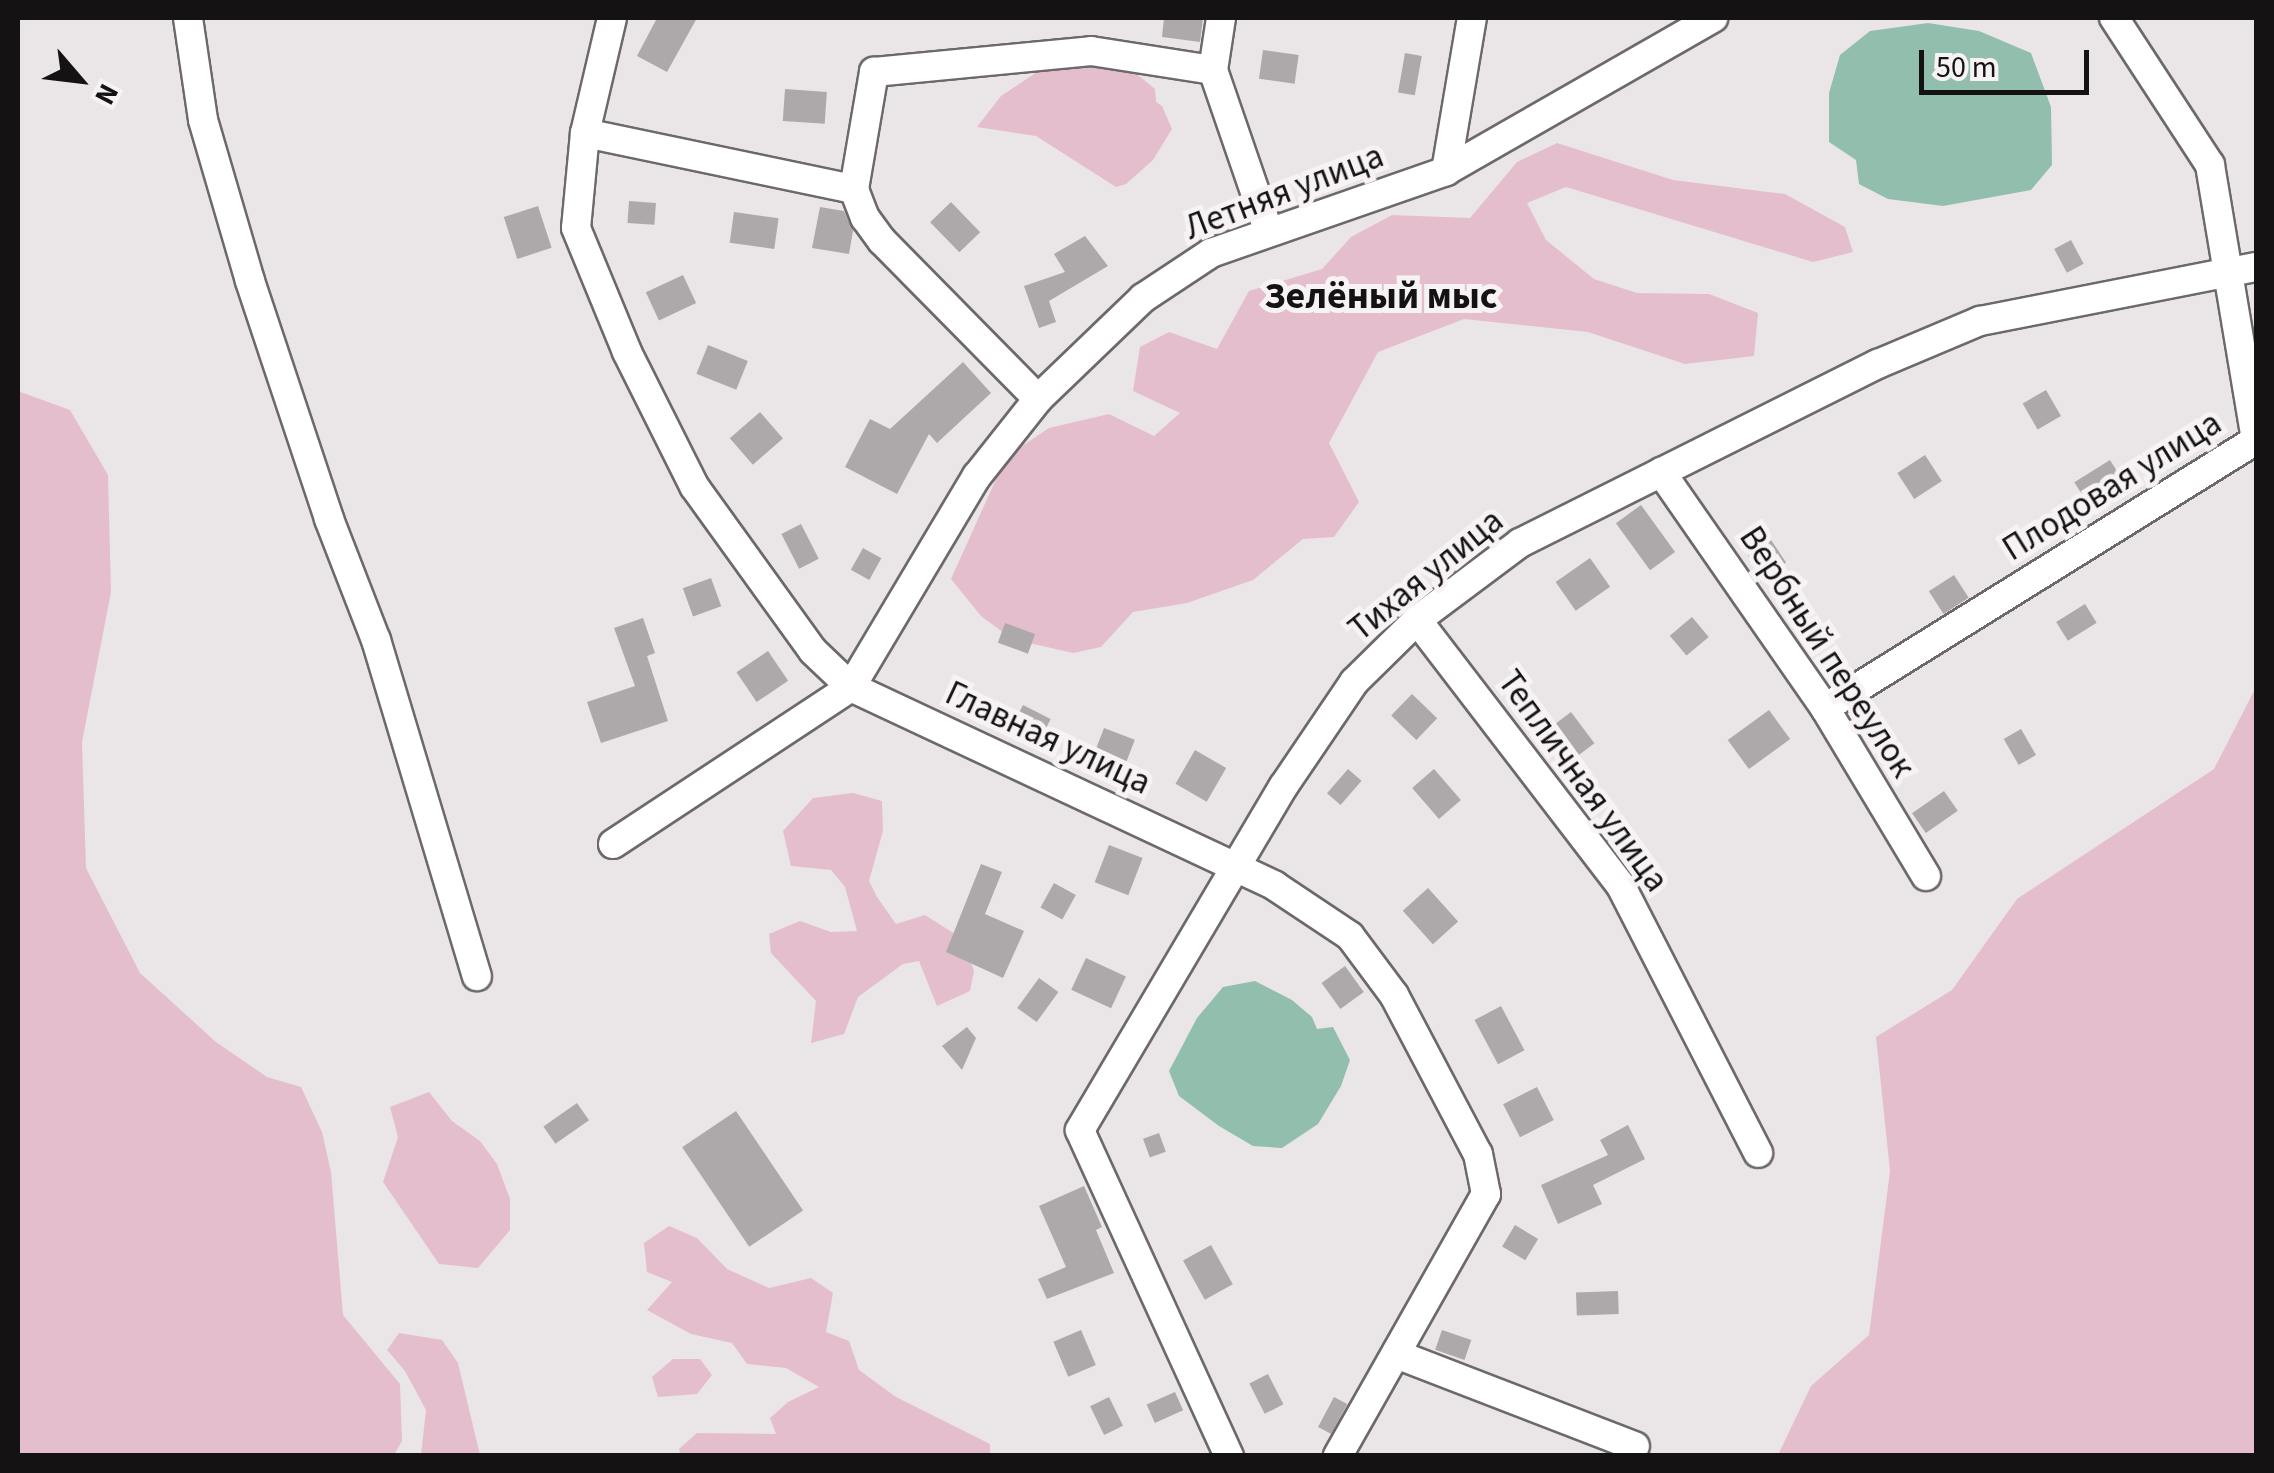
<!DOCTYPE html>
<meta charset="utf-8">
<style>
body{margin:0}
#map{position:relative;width:2274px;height:1473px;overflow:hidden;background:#eae6e7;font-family:"Source Sans 3",sans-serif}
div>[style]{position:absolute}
.green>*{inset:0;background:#e5becd}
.water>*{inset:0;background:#92beae}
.building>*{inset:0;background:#ada9ab;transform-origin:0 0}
.roads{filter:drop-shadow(2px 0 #6d696b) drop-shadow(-2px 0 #6d696b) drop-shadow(0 2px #6d696b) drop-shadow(0 -2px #6d696b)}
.minor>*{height:28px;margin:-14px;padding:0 14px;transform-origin:14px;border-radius:14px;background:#fff}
span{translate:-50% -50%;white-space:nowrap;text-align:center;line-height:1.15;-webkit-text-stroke:10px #f7f3f5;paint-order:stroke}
.street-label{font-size:35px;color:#141213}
.neighbourhood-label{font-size:38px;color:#141213;font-weight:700}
.frame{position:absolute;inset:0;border:20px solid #141213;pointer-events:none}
.north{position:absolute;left:30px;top:30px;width:100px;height:100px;-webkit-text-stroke:8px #f7f3f5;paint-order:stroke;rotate:118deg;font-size:28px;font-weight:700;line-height:40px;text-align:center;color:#141213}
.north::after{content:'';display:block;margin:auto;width:35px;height:45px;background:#141213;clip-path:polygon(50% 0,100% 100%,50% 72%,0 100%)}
.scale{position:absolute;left:1919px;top:50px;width:170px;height:45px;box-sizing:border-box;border:5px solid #141213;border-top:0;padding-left:12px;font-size:30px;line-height:35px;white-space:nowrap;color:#141213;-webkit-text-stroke:8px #f7f3f5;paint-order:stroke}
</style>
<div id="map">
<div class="green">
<i style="clip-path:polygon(1074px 60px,1133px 71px,1155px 89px,1156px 102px,1162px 106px,1172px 129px,1153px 160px,1126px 184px,1116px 187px,1036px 136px,977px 127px,1001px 96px,1040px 70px)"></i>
<i style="clip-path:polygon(1557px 143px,1673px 180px,1785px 194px,1845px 227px,1853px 252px,1813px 262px,1566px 187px,1527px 203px,1546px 240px,1594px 279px,1637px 293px,1709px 294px,1758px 313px,1754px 356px,1685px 364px,1588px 332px,1464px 319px,1378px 352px,1329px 443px,1359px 502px,1334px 537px,1303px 539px,1253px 580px,1187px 603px,1133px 612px,1101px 647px,1073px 653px,1012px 639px,981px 616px,951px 579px,1006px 457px,1049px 428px,1109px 414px,1154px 436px,1180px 413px,1133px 391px,1140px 347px,1169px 332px,1217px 349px,1249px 291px,1322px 269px,1351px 237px,1392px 215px,1470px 218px,1517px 162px)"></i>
<i style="clip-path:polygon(18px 391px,70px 410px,108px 475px,111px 592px,82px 742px,86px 868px,140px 973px,216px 1042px,267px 1077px,301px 1087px,322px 1132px,331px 1172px,343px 1315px,400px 1384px,402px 1441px,394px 1455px,18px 1455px)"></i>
<i style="clip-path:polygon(2256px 687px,2256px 1455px,1778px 1455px,1811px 1386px,1869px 1335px,1890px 1171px,1876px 1037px,1952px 990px,2017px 899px,2214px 769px)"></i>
<i style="clip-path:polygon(853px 793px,882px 801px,883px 831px,869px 881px,877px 897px,896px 924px,925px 915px,963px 939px,974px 971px,970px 991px,937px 1006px,919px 961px,903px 964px,858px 997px,844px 1034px,811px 1043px,816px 1001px,771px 953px,769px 934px,800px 921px,831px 932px,857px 931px,845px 887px,831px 870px,791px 866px,783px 831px,813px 798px)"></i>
<i style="clip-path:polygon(429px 1092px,452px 1121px,480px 1141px,497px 1164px,510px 1199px,510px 1230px,478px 1268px,439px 1264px,383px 1182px,398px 1137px,390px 1107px)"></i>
<i style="clip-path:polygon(669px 1226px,697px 1238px,727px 1269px,769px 1288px,811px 1278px,833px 1293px,826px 1332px,849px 1341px,859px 1370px,896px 1397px,990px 1444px,990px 1455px,681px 1455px,679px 1449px,697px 1433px,776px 1434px,770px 1418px,788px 1402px,819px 1387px,786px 1368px,747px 1364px,732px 1343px,691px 1334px,647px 1310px,672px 1282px,647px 1272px,644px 1243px)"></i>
<i style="clip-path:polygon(399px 1333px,442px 1340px,458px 1363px,480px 1455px,421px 1455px,426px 1410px,405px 1371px,387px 1350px)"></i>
<i style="clip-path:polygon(673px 1359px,700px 1359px,712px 1375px,697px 1394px,658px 1397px,652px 1377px)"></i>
</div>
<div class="water">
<i style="clip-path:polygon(1928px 23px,1979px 31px,2031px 53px,2051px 107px,2052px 165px,2031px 190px,1943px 206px,1888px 199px,1859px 184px,1856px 160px,1829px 142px,1829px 93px,1840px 55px,1870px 31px)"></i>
<i style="clip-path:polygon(1255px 981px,1292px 1000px,1312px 1017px,1317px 1029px,1333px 1027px,1350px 1060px,1341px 1086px,1318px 1124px,1282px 1148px,1253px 1146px,1219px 1126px,1179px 1096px,1169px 1071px,1197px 1018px,1223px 987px)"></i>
</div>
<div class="building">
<i style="clip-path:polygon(657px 18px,697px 18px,667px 72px,637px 56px)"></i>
<i style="clip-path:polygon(1164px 18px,1203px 18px,1200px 42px,1162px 37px)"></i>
<i style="left:1263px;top:50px;width:36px;height:29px;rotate:8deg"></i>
<i style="left:1405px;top:53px;width:17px;height:40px;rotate:10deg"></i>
<i style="left:785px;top:89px;width:42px;height:32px;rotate:4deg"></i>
<i style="left:629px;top:201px;width:27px;height:22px;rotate:4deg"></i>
<i style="left:951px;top:202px;width:42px;height:29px;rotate:46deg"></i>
<i style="left:538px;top:206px;width:44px;height:36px;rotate:72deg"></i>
<i style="clip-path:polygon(820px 207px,844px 211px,853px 231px,849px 254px,812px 248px)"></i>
<i style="left:734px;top:212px;width:45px;height:31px;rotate:8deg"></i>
<i style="clip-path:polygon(1085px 236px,1108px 266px,1049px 301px,1056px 322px,1039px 328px,1024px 286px,1065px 272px,1054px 254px)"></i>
<i style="left:2071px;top:240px;width:27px;height:19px;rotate:62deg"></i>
<i style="left:683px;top:275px;width:31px;height:41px;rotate:65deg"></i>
<i style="left:708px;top:345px;width:43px;height:31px;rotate:22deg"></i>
<i style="clip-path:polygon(963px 362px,991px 393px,937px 443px,929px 434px,897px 494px,845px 467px,870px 419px,890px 429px)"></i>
<i style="left:2046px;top:390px;width:30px;height:27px;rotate:60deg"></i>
<i style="left:760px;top:412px;width:35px;height:40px;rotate:49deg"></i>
<i style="left:1925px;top:455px;width:31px;height:33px;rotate:57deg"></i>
<i style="left:2110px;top:460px;width:32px;height:42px;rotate:58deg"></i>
<i style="left:1641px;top:505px;width:58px;height:31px;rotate:54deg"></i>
<i style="left:801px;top:524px;width:39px;height:22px;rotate:63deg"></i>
<i style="left:1771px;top:540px;width:27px;height:28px;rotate:56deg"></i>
<i style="left:863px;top:548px;width:21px;height:25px;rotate:29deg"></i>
<i style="left:1590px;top:558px;width:35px;height:42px;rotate:55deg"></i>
<i style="left:1954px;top:575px;width:27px;height:30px;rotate:57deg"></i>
<i style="left:711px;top:578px;width:30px;height:30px;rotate:70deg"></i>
<i style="left:2085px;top:604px;width:22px;height:34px;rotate:58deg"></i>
<i style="left:1692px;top:617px;width:26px;height:29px;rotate:50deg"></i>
<i style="clip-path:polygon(643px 618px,655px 653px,647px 656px,668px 721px,601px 743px,587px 702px,635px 686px,614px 628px)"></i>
<i style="left:1005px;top:623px;width:32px;height:21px;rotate:20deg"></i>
<i style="left:768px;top:651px;width:36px;height:38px;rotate:56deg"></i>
<i style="left:1412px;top:694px;width:35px;height:30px;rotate:44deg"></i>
<i style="left:1023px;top:705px;width:31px;height:17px;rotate:27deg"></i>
<i style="left:1769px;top:710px;width:36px;height:51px;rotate:54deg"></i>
<i style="left:1571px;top:712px;width:39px;height:32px;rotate:53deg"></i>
<i style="left:1104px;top:728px;width:33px;height:31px;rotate:21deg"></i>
<i style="left:2021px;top:729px;width:30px;height:20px;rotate:60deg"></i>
<i style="left:1195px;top:750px;width:36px;height:39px;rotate:30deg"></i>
<i style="left:1348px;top:769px;width:18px;height:32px;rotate:41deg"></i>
<i style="left:1434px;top:769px;width:41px;height:29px;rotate:49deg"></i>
<i style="left:1944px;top:791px;width:24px;height:39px;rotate:55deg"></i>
<i style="left:1109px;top:845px;width:36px;height:40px;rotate:21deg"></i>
<i style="clip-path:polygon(981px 864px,1002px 872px,985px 914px,1024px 931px,1003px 978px,946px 952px)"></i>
<i style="left:1054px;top:883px;width:25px;height:28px;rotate:29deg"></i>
<i style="left:1428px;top:888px;width:45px;height:34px;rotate:48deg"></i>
<i style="left:1086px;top:958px;width:44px;height:35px;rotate:25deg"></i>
<i style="left:1345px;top:966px;width:32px;height:29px;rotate:54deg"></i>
<i style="left:1039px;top:978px;width:24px;height:37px;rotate:36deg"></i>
<i style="left:1501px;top:1006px;width:50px;height:30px;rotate:62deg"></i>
<i style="clip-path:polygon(967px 1027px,976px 1038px,962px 1070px,942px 1046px)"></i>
<i style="left:1537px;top:1087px;width:37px;height:38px;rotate:63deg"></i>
<i style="left:577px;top:1103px;width:21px;height:41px;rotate:55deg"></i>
<i style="left:736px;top:1111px;width:120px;height:65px;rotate:56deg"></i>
<i style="clip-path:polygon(1628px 1125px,1645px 1159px,1593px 1185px,1602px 1204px,1558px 1224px,1541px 1185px,1608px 1155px,1600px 1140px)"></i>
<i style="left:1159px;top:1133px;width:20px;height:17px;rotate:70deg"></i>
<i style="clip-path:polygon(1084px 1186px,1102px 1227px,1096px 1230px,1114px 1273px,1047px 1299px,1038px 1279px,1066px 1267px,1039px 1206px)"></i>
<i style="left:1515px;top:1225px;width:27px;height:25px;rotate:31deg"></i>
<i style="left:1211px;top:1245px;width:45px;height:32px;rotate:61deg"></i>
<i style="left:1618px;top:1291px;width:23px;height:42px;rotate:88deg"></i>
<i style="left:1081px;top:1330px;width:38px;height:30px;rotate:67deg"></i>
<i style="left:1442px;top:1330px;width:31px;height:21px;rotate:19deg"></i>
<i style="left:1268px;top:1374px;width:34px;height:21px;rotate:63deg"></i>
<i style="left:1175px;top:1392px;width:20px;height:31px;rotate:66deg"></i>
<i style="left:1109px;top:1397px;width:32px;height:21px;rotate:64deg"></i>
<i style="left:1334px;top:1397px;width:15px;height:34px;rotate:28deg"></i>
</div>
<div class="roads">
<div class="minor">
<i style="left:188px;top:18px;width:103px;rotate:81.6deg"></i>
<i style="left:203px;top:120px;width:168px;rotate:73.7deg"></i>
<i style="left:250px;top:281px;width:251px;rotate:71.6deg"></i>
<i style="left:329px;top:519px;width:130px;rotate:68.8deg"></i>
<i style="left:376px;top:640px;width:351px;rotate:73.3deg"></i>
<i style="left:612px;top:18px;width:118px;rotate:103.2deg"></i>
<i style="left:585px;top:133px;width:95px;rotate:95.4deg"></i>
<i style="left:576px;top:228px;width:134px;rotate:67.6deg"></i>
<i style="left:627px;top:352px;width:150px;rotate:63.4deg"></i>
<i style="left:694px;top:486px;width:203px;rotate:54.2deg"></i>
<i style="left:813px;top:651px;width:52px;rotate:43.5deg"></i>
<i style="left:851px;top:687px;width:468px;rotate:25.1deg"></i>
<i style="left:1275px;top:886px;width:90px;rotate:33.7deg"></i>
<i style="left:1350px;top:936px;width:74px;rotate:53.3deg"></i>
<i style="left:1394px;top:995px;width:180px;rotate:62.2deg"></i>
<i style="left:1478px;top:1154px;width:41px;rotate:78.7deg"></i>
<i style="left:1486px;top:1194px;width:301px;rotate:119.5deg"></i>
<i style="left:1221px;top:18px;width:53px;rotate:98.7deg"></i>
<i style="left:1213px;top:70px;width:169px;rotate:71deg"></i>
<i style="left:585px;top:133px;width:275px;rotate:11.8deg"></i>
<i style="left:1446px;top:171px;width:155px;rotate:-80.4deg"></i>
<i style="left:1038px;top:399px;width:222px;rotate:-134.6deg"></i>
<i style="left:882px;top:241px;width:29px;rotate:-126deg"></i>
<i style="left:865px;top:218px;width:31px;rotate:-111deg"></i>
<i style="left:854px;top:189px;width:119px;rotate:-80.3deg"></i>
<i style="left:874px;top:72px;width:218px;rotate:-5.5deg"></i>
<i style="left:1091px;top:51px;width:123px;rotate:8.9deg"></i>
<i style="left:1661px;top:472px;width:287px;rotate:55.2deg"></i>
<i style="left:1825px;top:708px;width:196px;rotate:59deg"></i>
<i style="left:1417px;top:620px;width:335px;rotate:52.5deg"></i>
<i style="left:1621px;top:886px;width:300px;rotate:62.8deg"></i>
<i style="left:1825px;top:708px;width:508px;rotate:-31.87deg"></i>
<i style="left:2256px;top:440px;width:279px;rotate:-99.5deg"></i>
<i style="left:2210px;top:165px;width:176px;rotate:-123.1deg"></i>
<i style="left:613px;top:844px;width:285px;rotate:-33.4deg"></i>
<i style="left:851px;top:687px;width:246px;rotate:-59.2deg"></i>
<i style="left:977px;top:476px;width:98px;rotate:-51.6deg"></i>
<i style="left:1038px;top:399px;width:146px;rotate:-43.9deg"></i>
<i style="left:1143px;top:298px;width:82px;rotate:-33.5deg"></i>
<i style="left:1211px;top:253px;width:249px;rotate:-19.2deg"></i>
<i style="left:1446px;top:171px;width:308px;rotate:-29.8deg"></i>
<i style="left:1396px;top:1354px;width:256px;rotate:21.1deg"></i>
<i style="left:1229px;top:1456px;width:358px;rotate:-114.6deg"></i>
<i style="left:1080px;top:1130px;width:399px;rotate:-59.4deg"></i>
<i style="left:1283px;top:787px;width:127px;rotate:-55.9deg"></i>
<i style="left:1354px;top:682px;width:88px;rotate:-44.5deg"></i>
<i style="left:1417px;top:620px;width:129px;rotate:-36.8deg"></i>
<i style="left:1520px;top:543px;width:400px;rotate:-26.6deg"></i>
<i style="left:1878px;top:364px;width:111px;rotate:-22.9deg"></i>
<i style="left:1980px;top:321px;width:281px;rotate:-11.1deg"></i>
</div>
</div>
<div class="street-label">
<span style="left:1284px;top:192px;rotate:-21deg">Летняя улица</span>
<span style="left:2112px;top:486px;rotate:-32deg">Плодовая улица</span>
<span style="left:1426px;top:575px;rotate:-39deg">Тихая улица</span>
<span style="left:1827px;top:652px;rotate:57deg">Вербный переулок</span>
<span style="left:1048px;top:738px;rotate:25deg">Главная улица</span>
<span style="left:1583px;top:781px;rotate:54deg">Тепличная улица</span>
</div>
<div class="neighbourhood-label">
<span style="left:1381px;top:297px">Зелёный мыс</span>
</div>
<div class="frame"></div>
<div class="north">N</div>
<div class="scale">50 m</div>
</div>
